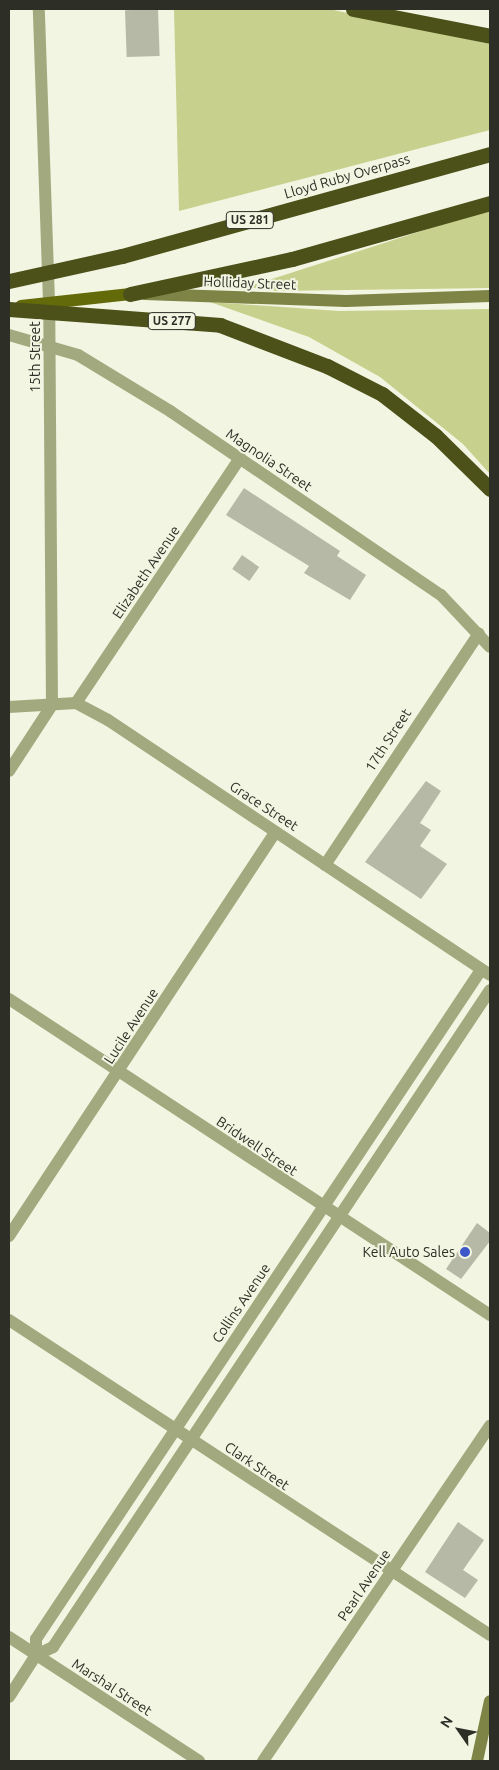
<!DOCTYPE html>
<style>
body{margin:0}
#map{position:relative;width:499px;height:1770px;overflow:hidden;background:#f2f5e1;font-family:Ubuntu,sans-serif}
div>[style]{position:absolute}
.green>*{inset:0;background:#c7d08c}
.building>*{inset:0;background:#b6b9a6;transform-origin:0 0}
.street>*{height:12px;margin:-6px;padding:0 6px;transform-origin:6px;border-radius:6px;background:#a3a97f}
.secondary>*{height:12px;margin:-6px;padding:0 6px;transform-origin:6px;border-radius:6px;background:#7d8445}
.primary>*{height:12px;margin:-6px;padding:0 6px;transform-origin:6px;border-radius:6px;background:#636a0a}
.highway>*{height:15px;margin:-7.5px;padding:0 7.5px;transform-origin:7.5px;border-radius:7.5px;background:#4c511a}
.highway-bridge>*{height:15px;margin:-7.5px;padding:0 7.5px;transform-origin:7.5px;border-radius:7.5px;background:#4c511a}
.dots>*{width:14px;height:14px;translate:-50% -50%;box-sizing:border-box;border:2px solid #f2f5e1;border-radius:50%}
span{translate:-50% -50%;white-space:nowrap;text-align:center;line-height:1.15;-webkit-text-stroke:4px #f2f5e1;paint-order:stroke}
.shield-label span{padding:1px 4px;background:#f2f5e1;border:1px solid;border-radius:4px;-webkit-text-stroke-width:0}
.shield-label{font-size:12px;color:#2d2e26;font-weight:700}
.street-label{font-size:14px;color:#2d2e26}
.poi-label{font-size:14px;color:#2d2e26}
.right{translate:-100% -50%;text-align:right}
.frame{position:absolute;inset:0;border:10px solid #2d2e26;pointer-events:none}
.north{position:absolute;left:434px;top:1705px;width:50px;height:50px;-webkit-text-stroke:4px #f2f5e1;paint-order:stroke;rotate:303deg;font-size:14px;font-weight:700;line-height:20px;text-align:center;color:#2d2e26}
.north::after{content:'';display:block;margin:auto;width:18px;height:22px;background:#2d2e26;clip-path:polygon(50% 0,100% 100%,50% 72%,0 100%)}
</style>
<div id="map">
<div class="green">
<i style="clip-path:polygon(174px 9px,329px 9px,490px 44px,490px 130px,179px 211px)"></i>
<i style="clip-path:polygon(490px 209px,490px 288px,276px 291px,247px 287px)"></i>
<i style="clip-path:polygon(210px 302px,339px 311px,490px 309px,490px 474px,463px 444px,380px 377px,309px 337px)"></i>
</div>
<div class="building">
<i style="left:158px;top:9px;width:47px;height:33px;rotate:88deg"></i>
<i style="clip-path:polygon(244px 488px,340px 551px,337px 556px,366px 575px,350px 600px,304px 573px,309px 566px,226px 515px)"></i>
<i style="left:242px;top:555px;width:21px;height:17px;rotate:35deg"></i>
<i style="clip-path:polygon(426px 781px,441px 791px,420px 823px,431px 830px,420px 846px,447px 864px,421px 899px,365px 862px)"></i>
<i style="clip-path:polygon(477px 1223px,490px 1233px,490px 1241px,461px 1279px,446px 1269px)"></i>
<i style="clip-path:polygon(458px 1522px,484px 1540px,463px 1570px,478px 1580px,465px 1598px,425px 1572px)"></i>
</div>
<div class="street">
<i style="left:9px;top:335px;width:72px;rotate:16.2deg"></i>
<i style="left:78px;top:355px;width:108px;rotate:31.3deg"></i>
<i style="left:170px;top:411px;width:328px;rotate:34.2deg"></i>
<i style="left:441px;top:595px;width:71px;rotate:46.7deg"></i>
<i style="left:76px;top:703px;width:295px;rotate:-56.2deg"></i>
<i style="left:9px;top:707px;width:67px;rotate:-3.4deg"></i>
<i style="left:76px;top:703px;width:36px;rotate:28deg"></i>
<i style="left:108px;top:720px;width:459px;rotate:33.7deg"></i>
<i style="left:9px;top:771px;width:79px;rotate:-56.9deg"></i>
<i style="left:52px;top:705px;width:403px;rotate:-90.4deg"></i>
<i style="left:49px;top:302px;width:293px;rotate:-92deg"></i>
<i style="left:325px;top:865px;width:278px;rotate:-56.4deg"></i>
<i style="left:9px;top:999px;width:576px;rotate:33.3deg"></i>
<i style="left:9px;top:1236px;width:484px;rotate:-56.6deg"></i>
<i style="left:9px;top:1320px;width:575px;rotate:33.22deg"></i>
<i style="left:9px;top:1637px;width:227px;rotate:33.1deg"></i>
<i style="left:36px;top:1655px;width:16px;rotate:-90deg"></i>
<i style="left:36px;top:1639px;width:803px;rotate:-56.37deg"></i>
<i style="left:9px;top:1697px;width:50px;rotate:-57.3deg"></i>
<i style="left:36px;top:1655px;width:19px;rotate:-25deg"></i>
<i style="left:53px;top:1647px;width:789px;rotate:-56.37deg"></i>
<i style="left:263px;top:1761px;width:405px;rotate:-55.9deg"></i>
</div>
<div class="secondary">
<i style="left:145px;top:294px;width:201px;rotate:2deg"></i>
<i style="left:346px;top:301px;width:144px;rotate:-2deg"></i>
<i style="left:477px;top:1761px;width:61px;rotate:-77.8deg"></i>
</div>
<div class="primary">
<i style="left:21px;top:306px;width:110px;rotate:-6.3deg"></i>
</div>
<div class="highway">
<i style="left:353px;top:9px;width:140px;rotate:11.1deg"></i>
<i style="left:130px;top:294px;width:166px;rotate:-12.2deg"></i>
<i style="left:292px;top:259px;width:206px;rotate:-15.8deg"></i>
<i style="left:327px;top:366px;width:62px;rotate:27deg"></i>
<i style="left:382px;top:394px;width:68px;rotate:37.9deg"></i>
<i style="left:436px;top:436px;width:76px;rotate:44.5deg"></i>
</div>
<div class="highway-bridge">
<i style="left:9px;top:281px;width:116px;rotate:-12.5deg"></i>
<i style="left:122px;top:256px;width:382px;rotate:-15.5deg"></i>
<i style="left:9px;top:309px;width:212px;rotate:4.3deg"></i>
<i style="left:220px;top:325px;width:115px;rotate:21deg"></i>
</div>
<div class="dots">
<i style="left:465px;top:1252px;background:#3d56c8"></i>
</div>
<div class="shield-label">
<span style="left:250px;top:220px">US 281</span>
<span style="left:172px;top:321px">US 277</span>
</div>
<div class="street-label">
<span style="left:347px;top:176px;rotate:-16deg">Lloyd Ruby Overpass</span>
<span style="left:250px;top:283px;rotate:2deg">Holliday Street</span>
<span style="left:35px;top:357px;rotate:-90deg">15th Street</span>
<span style="left:269px;top:460px;rotate:34deg">Magnolia Street</span>
<span style="left:146px;top:572px;rotate:-56deg">Elizabeth Avenue</span>
<span style="left:388px;top:740px;rotate:-57deg">17th Street</span>
<span style="left:264px;top:806px;rotate:33deg">Grace Street</span>
<span style="left:131px;top:1026px;rotate:-57deg">Lucile Avenue</span>
<span style="left:257px;top:1146px;rotate:34deg">Bridwell Street</span>
<span style="left:241px;top:1303px;rotate:-56deg">Collins Avenue</span>
<span style="left:257px;top:1466px;rotate:34deg">Clark Street</span>
<span style="left:364px;top:1585px;rotate:-56deg">Pearl Avenue</span>
<span style="left:112px;top:1687px;rotate:33deg">Marshal Street</span>
</div>
<div class="poi-label">
<span class="right" style="left:455px;top:1252px">Kell Auto Sales</span>
</div>
<div class="frame"></div>
<div class="north">N</div>
</div>
